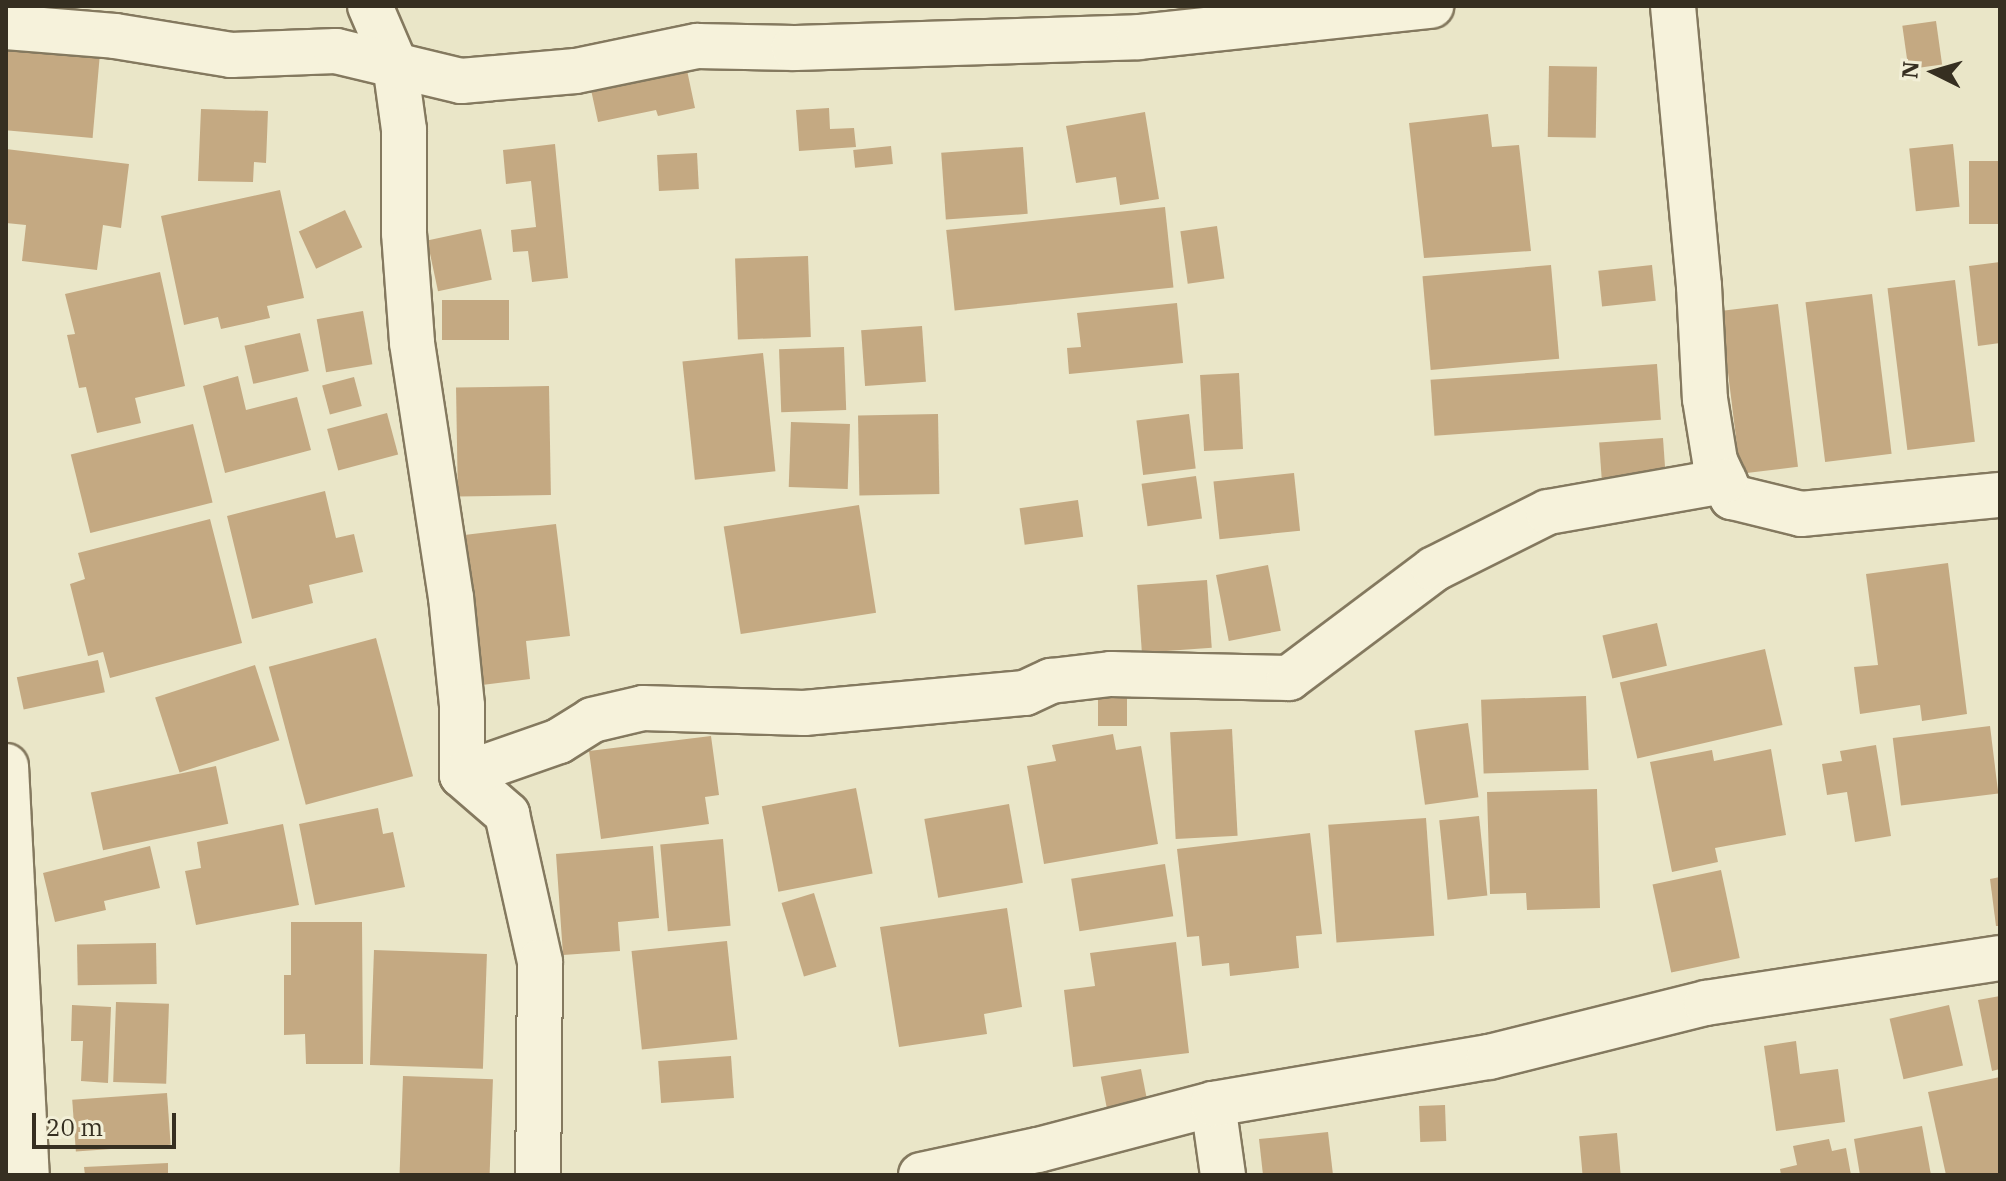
<!DOCTYPE html>
<style>
body{margin:0}
#map{position:relative;width:2006px;height:1181px;overflow:hidden;background:#eae6c8;font-family:"IBM Plex Serif",serif}
div>[style]{position:absolute}
.building>*{inset:0;background:#c4a982;transform-origin:0 0}
.roads{filter:drop-shadow(2px 0 #84795f) drop-shadow(-2px 0 #84795f) drop-shadow(0 2px #84795f) drop-shadow(0 -2px #84795f)}
.minor>*{height:44px;margin:-22px;padding:0 22px;transform-origin:22px;border-radius:22px;background:#f6f2db}
span{translate:-50% -50%;white-space:nowrap;text-align:center;line-height:1.15;-webkit-text-stroke:6px #f2efd7;paint-order:stroke}
.frame{position:absolute;inset:0;border:8px solid #362f21;pointer-events:none}
.north{position:absolute;left:1894px;top:32px;width:80px;height:80px;-webkit-text-stroke:6px #f2efd7;paint-order:stroke;rotate:275deg;font-size:22px;font-weight:700;line-height:32px;text-align:center;color:#362f21}
.north::after{content:'';display:block;margin:auto;width:28px;height:36px;background:#362f21;clip-path:polygon(50% 0,100% 100%,50% 72%,0 100%)}
.scale{position:absolute;left:32px;top:1113px;width:144px;height:36px;box-sizing:border-box;border:4px solid #362f21;border-top:0;padding-left:10px;font-size:24px;line-height:28px;white-space:nowrap;color:#362f21;-webkit-text-stroke:6px #f2efd7;paint-order:stroke}
</style>
<div id="map">
<div class="building">
<i style="left:1936px;top:21px;width:44px;height:34px;rotate:82deg"></i>
<i style="left:6px;top:49px;width:94px;height:81px;rotate:5deg"></i>
<i style="clip-path:polygon(684px 56px,695px 108px,658px 116px,656px 110px,598px 122px,588px 76px)"></i>
<i style="left:1549px;top:66px;width:48px;height:71px;rotate:1deg"></i>
<i style="clip-path:polygon(829px 108px,830px 129px,854px 128px,856px 147px,799px 151px,796px 110px)"></i>
<i style="clip-path:polygon(201px 109px,268px 111px,266px 163px,254px 162px,253px 182px,198px 181px)"></i>
<i style="clip-path:polygon(1145px 112px,1159px 199px,1120px 205px,1116px 177px,1076px 183px,1066px 126px)"></i>
<i style="clip-path:polygon(1488px 114px,1492px 147px,1519px 145px,1531px 251px,1424px 258px,1409px 123px)"></i>
<i style="clip-path:polygon(555px 144px,568px 278px,532px 282px,528px 251px,513px 252px,511px 230px,536px 227px,531px 181px,506px 184px,503px 150px)"></i>
<i style="left:1953px;top:144px;width:63px;height:44px;rotate:84deg"></i>
<i style="left:891px;top:146px;width:18px;height:38px;rotate:84deg"></i>
<i style="left:1023px;top:147px;width:67px;height:82px;rotate:86deg"></i>
<i style="clip-path:polygon(6px 149px,129px 164px,121px 228px,103px 225px,97px 270px,22px 261px,26px 225px,6px 223px)"></i>
<i style="left:697px;top:153px;width:36px;height:40px;rotate:87deg"></i>
<i style="left:2000px;top:161px;width:63px;height:31px;rotate:90deg"></i>
<i style="clip-path:polygon(280px 190px,304px 298px,267px 306px,270px 318px,221px 329px,218px 317px,184px 325px,161px 216px)"></i>
<i style="left:1165px;top:207px;width:81px;height:220px;rotate:84deg"></i>
<i style="left:345px;top:210px;width:41px;height:51px;rotate:65deg"></i>
<i style="left:1217px;top:226px;width:53px;height:37px;rotate:82deg"></i>
<i style="left:481px;top:229px;width:52px;height:55px;rotate:78deg"></i>
<i style="left:808px;top:256px;width:81px;height:73px;rotate:88deg"></i>
<i style="clip-path:polygon(2000px 262px,2000px 343px,1978px 346px,1969px 266px)"></i>
<i style="left:1551px;top:265px;width:94px;height:129px;rotate:85deg"></i>
<i style="left:1652px;top:265px;width:36px;height:54px;rotate:84deg"></i>
<i style="clip-path:polygon(160px 272px,185px 386px,135px 398px,141px 423px,97px 433px,86px 387px,79px 388px,67px 335px,75px 334px,65px 294px)"></i>
<i style="left:1955px;top:280px;width:163px;height:68px;rotate:83deg"></i>
<i style="left:1872px;top:294px;width:161px;height:67px;rotate:83deg"></i>
<i style="left:509px;top:300px;width:40px;height:67px;rotate:90deg"></i>
<i style="clip-path:polygon(1177px 303px,1183px 363px,1069px 374px,1067px 348px,1081px 347px,1077px 313px)"></i>
<i style="left:1778px;top:304px;width:164px;height:58px;rotate:83deg"></i>
<i style="left:363px;top:311px;width:54px;height:47px;rotate:80deg"></i>
<i style="left:922px;top:326px;width:56px;height:61px;rotate:86deg"></i>
<i style="left:300px;top:333px;width:39px;height:57px;rotate:77deg"></i>
<i style="left:844px;top:347px;width:63px;height:65px;rotate:88deg"></i>
<i style="left:763px;top:353px;width:119px;height:81px;rotate:84deg"></i>
<i style="left:1657px;top:364px;width:56px;height:227px;rotate:86deg"></i>
<i style="left:1239px;top:373px;width:76px;height:39px;rotate:87deg"></i>
<i style="clip-path:polygon(238px 376px,246px 410px,297px 397px,311px 450px,225px 473px,203px 386px)"></i>
<i style="left:354px;top:377px;width:30px;height:33px;rotate:75deg"></i>
<i style="left:549px;top:386px;width:109px;height:93px;rotate:89deg"></i>
<i style="left:387px;top:413px;width:43px;height:62px;rotate:75deg"></i>
<i style="left:938px;top:414px;width:80px;height:80px;rotate:89deg"></i>
<i style="left:1189px;top:414px;width:55px;height:53px;rotate:83deg"></i>
<i style="left:791px;top:422px;width:59px;height:65px;rotate:2deg"></i>
<i style="left:193px;top:424px;width:81px;height:126px;rotate:76deg"></i>
<i style="left:1663px;top:438px;width:39px;height:64px;rotate:86deg"></i>
<i style="left:1294px;top:473px;width:58px;height:81px;rotate:84deg"></i>
<i style="left:1196px;top:476px;width:43px;height:55px;rotate:82deg"></i>
<i style="clip-path:polygon(325px 491px,336px 538px,354px 534px,363px 572px,309px 585px,313px 603px,252px 619px,227px 516px)"></i>
<i style="left:1078px;top:500px;width:37px;height:59px;rotate:82deg"></i>
<i style="left:859px;top:505px;width:109px;height:137px;rotate:81deg"></i>
<i style="clip-path:polygon(210px 519px,242px 643px,110px 678px,103px 652px,88px 656px,70px 584px,85px 579px,78px 553px)"></i>
<i style="clip-path:polygon(556px 524px,570px 636px,526px 641px,530px 679px,474px 686px,456px 536px)"></i>
<i style="clip-path:polygon(1948px 563px,1967px 714px,1922px 721px,1920px 705px,1860px 714px,1854px 667px,1878px 665px,1866px 574px)"></i>
<i style="left:1268px;top:565px;width:67px;height:53px;rotate:79deg"></i>
<i style="left:1207px;top:580px;width:68px;height:70px;rotate:86deg"></i>
<i style="left:1657px;top:623px;width:44px;height:56px;rotate:77deg"></i>
<i style="left:376px;top:638px;width:143px;height:111px;rotate:75deg"></i>
<i style="left:1765px;top:649px;width:78px;height:149px;rotate:77deg"></i>
<i style="left:98px;top:660px;width:33px;height:83px;rotate:78deg"></i>
<i style="left:255px;top:665px;width:79px;height:105px;rotate:72deg"></i>
<i style="left:1098px;top:688px;width:29px;height:38px"></i>
<i style="left:1586px;top:696px;width:74px;height:105px;rotate:88deg"></i>
<i style="left:1468px;top:723px;width:75px;height:54px;rotate:82deg"></i>
<i style="left:1990px;top:726px;width:68px;height:98px;rotate:83deg"></i>
<i style="left:1232px;top:729px;width:107px;height:62px;rotate:87deg"></i>
<i style="clip-path:polygon(1113px 734px,1116px 750px,1141px 746px,1158px 844px,1044px 864px,1027px 766px,1056px 761px,1052px 745px)"></i>
<i style="clip-path:polygon(711px 736px,719px 795px,705px 797px,709px 824px,601px 839px,589px 751px)"></i>
<i style="clip-path:polygon(1876px 745px,1891px 836px,1855px 842px,1847px 792px,1827px 795px,1822px 764px,1842px 761px,1840px 751px)"></i>
<i style="clip-path:polygon(1771px 749px,1786px 835px,1715px 848px,1718px 862px,1672px 872px,1650px 762px,1712px 750px,1714px 761px)"></i>
<i style="left:216px;top:766px;width:59px;height:128px;rotate:78deg"></i>
<i style="left:856px;top:788px;width:87px;height:96px;rotate:79deg"></i>
<i style="clip-path:polygon(1597px 789px,1600px 908px,1527px 910px,1526px 893px,1490px 894px,1487px 792px)"></i>
<i style="left:1009px;top:804px;width:80px;height:86px;rotate:80deg"></i>
<i style="clip-path:polygon(378px 808px,383px 834px,393px 832px,405px 887px,315px 905px,299px 824px)"></i>
<i style="left:1479px;top:816px;width:80px;height:40px;rotate:84deg"></i>
<i style="left:1426px;top:818px;width:118px;height:98px;rotate:86deg"></i>
<i style="clip-path:polygon(283px 824px,299px 905px,196px 925px,185px 871px,201px 868px,197px 842px)"></i>
<i style="clip-path:polygon(1310px 833px,1322px 934px,1296px 936px,1299px 968px,1230px 976px,1229px 963px,1202px 966px,1199px 936px,1187px 937px,1177px 849px)"></i>
<i style="left:723px;top:839px;width:87px;height:63px;rotate:85deg"></i>
<i style="clip-path:polygon(150px 846px,160px 888px,104px 901px,106px 910px,55px 922px,43px 873px)"></i>
<i style="clip-path:polygon(653px 846px,659px 918px,618px 922px,620px 951px,563px 955px,556px 854px)"></i>
<i style="left:1165px;top:864px;width:53px;height:95px;rotate:81deg"></i>
<i style="left:1721px;top:870px;width:90px;height:70px;rotate:78deg"></i>
<i style="clip-path:polygon(2000px 877px,2000px 926px,1996px 926px,1990px 879px)"></i>
<i style="left:814px;top:893px;width:77px;height:34px;rotate:73deg"></i>
<i style="clip-path:polygon(1007px 908px,1022px 1007px,984px 1014px,987px 1034px,899px 1047px,880px 927px)"></i>
<i style="clip-path:polygon(291px 922px,362px 922px,363px 1064px,306px 1064px,305px 1034px,284px 1035px,284px 975px,291px 975px)"></i>
<i style="left:727px;top:941px;width:99px;height:96px;rotate:84deg"></i>
<i style="clip-path:polygon(1176px 942px,1189px 1053px,1073px 1067px,1064px 990px,1095px 986px,1090px 953px)"></i>
<i style="left:156px;top:943px;width:41px;height:79px;rotate:89deg"></i>
<i style="left:374px;top:950px;width:113px;height:115px;rotate:2deg"></i>
<i style="clip-path:polygon(2000px 996px,2000px 1069px,1992px 1071px,1978px 1000px)"></i>
<i style="left:116px;top:1002px;width:53px;height:80px;rotate:2deg"></i>
<i style="clip-path:polygon(72px 1005px,111px 1007px,108px 1083px,81px 1081px,83px 1041px,71px 1041px)"></i>
<i style="left:1949px;top:1005px;width:62px;height:61px;rotate:77deg"></i>
<i style="clip-path:polygon(1796px 1041px,1800px 1074px,1838px 1069px,1845px 1122px,1776px 1131px,1764px 1046px)"></i>
<i style="left:731px;top:1056px;width:42px;height:73px;rotate:86deg"></i>
<i style="left:1141px;top:1069px;width:37px;height:41px;rotate:79deg"></i>
<i style="left:403px;top:1076px;width:90px;height:99px;rotate:2deg"></i>
<i style="clip-path:polygon(2000px 1077px,2000px 1175px,1946px 1175px,1928px 1092px)"></i>
<i style="left:167px;top:1093px;width:52px;height:95px;rotate:86deg"></i>
<i style="left:1445px;top:1105px;width:36px;height:26px;rotate:88deg"></i>
<i style="clip-path:polygon(1922px 1126px,1931px 1175px,1860px 1175px,1854px 1139px)"></i>
<i style="clip-path:polygon(1328px 1132px,1333px 1175px,1263px 1175px,1259px 1139px)"></i>
<i style="left:1617px;top:1133px;width:42px;height:38px;rotate:85deg"></i>
<i style="clip-path:polygon(1829px 1139px,1832px 1151px,1846px 1148px,1851px 1175px,1781px 1175px,1780px 1169px,1797px 1165px,1793px 1146px)"></i>
<i style="clip-path:polygon(168px 1163px,168px 1175px,85px 1175px,84px 1167px)"></i>
</div>
<div class="roads">
<div class="minor">
<i style="left:370px;top:6px;width:63px;rotate:66.7deg"></i>
<i style="left:395px;top:64px;width:67px;rotate:82.2deg"></i>
<i style="left:404px;top:130px;width:103px;rotate:90deg"></i>
<i style="left:404px;top:233px;width:110px;rotate:85.8deg"></i>
<i style="left:412px;top:343px;width:257px;rotate:81.3deg"></i>
<i style="left:451px;top:597px;width:110px;rotate:84.2deg"></i>
<i style="left:462px;top:706px;width:69px;rotate:90deg"></i>
<i style="left:462px;top:775px;width:60px;rotate:40.9deg"></i>
<i style="left:507px;top:814px;width:152px;rotate:77.4deg"></i>
<i style="left:540px;top:962px;width:213px;rotate:90.5deg"></i>
<i style="left:1673px;top:6px;width:281px;rotate:84.7deg"></i>
<i style="left:1699px;top:286px;width:113px;rotate:87deg"></i>
<i style="left:1705px;top:399px;width:63px;rotate:80.8deg"></i>
<i style="left:1715px;top:461px;width:40px;rotate:65deg"></i>
<i style="left:1732px;top:497px;width:71px;rotate:13.8deg"></i>
<i style="left:1801px;top:514px;width:200px;rotate:-5.5deg"></i>
<i style="left:6px;top:27px;width:109px;rotate:4.7deg"></i>
<i style="left:115px;top:36px;width:118px;rotate:9.3deg"></i>
<i style="left:231px;top:55px;width:105px;rotate:-2.2deg"></i>
<i style="left:336px;top:51px;width:129px;rotate:13.5deg"></i>
<i style="left:461px;top:81px;width:115px;rotate:-5deg"></i>
<i style="left:576px;top:71px;width:124px;rotate:-11.7deg"></i>
<i style="left:697px;top:46px;width:97px;rotate:1.2deg"></i>
<i style="left:794px;top:48px;width:345px;rotate:-1.8deg"></i>
<i style="left:1139px;top:37px;width:294px;rotate:-6.1deg"></i>
<i style="left:6px;top:766px;width:410px;rotate:87.1deg"></i>
<i style="left:462px;top:775px;width:103px;rotate:-19.3deg"></i>
<i style="left:559px;top:741px;width:39px;rotate:-32deg"></i>
<i style="left:592px;top:720px;width:52px;rotate:-13.2deg"></i>
<i style="left:643px;top:708px;width:161px;rotate:1.8deg"></i>
<i style="left:804px;top:713px;width:222px;rotate:-5.2deg"></i>
<i style="left:1025px;top:693px;width:29px;rotate:-25deg"></i>
<i style="left:1051px;top:681px;width:60px;rotate:-6.7deg"></i>
<i style="left:1111px;top:674px;width:178px;rotate:1.3deg"></i>
<i style="left:1289px;top:678px;width:181px;rotate:-36.9deg"></i>
<i style="left:1434px;top:569px;width:127px;rotate:-26.6deg"></i>
<i style="left:1548px;top:512px;width:179px;rotate:-10deg"></i>
<i style="left:1213px;top:1104px;width:72px;rotate:82deg"></i>
<i style="left:921px;top:1175px;width:120px;rotate:-12.1deg"></i>
<i style="left:1038px;top:1150px;width:181px;rotate:-14.7deg"></i>
<i style="left:1213px;top:1104px;width:280px;rotate:-9.7deg"></i>
<i style="left:1489px;top:1057px;width:224px;rotate:-14deg"></i>
<i style="left:1706px;top:1003px;width:297px;rotate:-8.7deg"></i>
</div>
</div>
<div class="frame"></div>
<div class="north">N</div>
<div class="scale">20 m</div>
</div>
